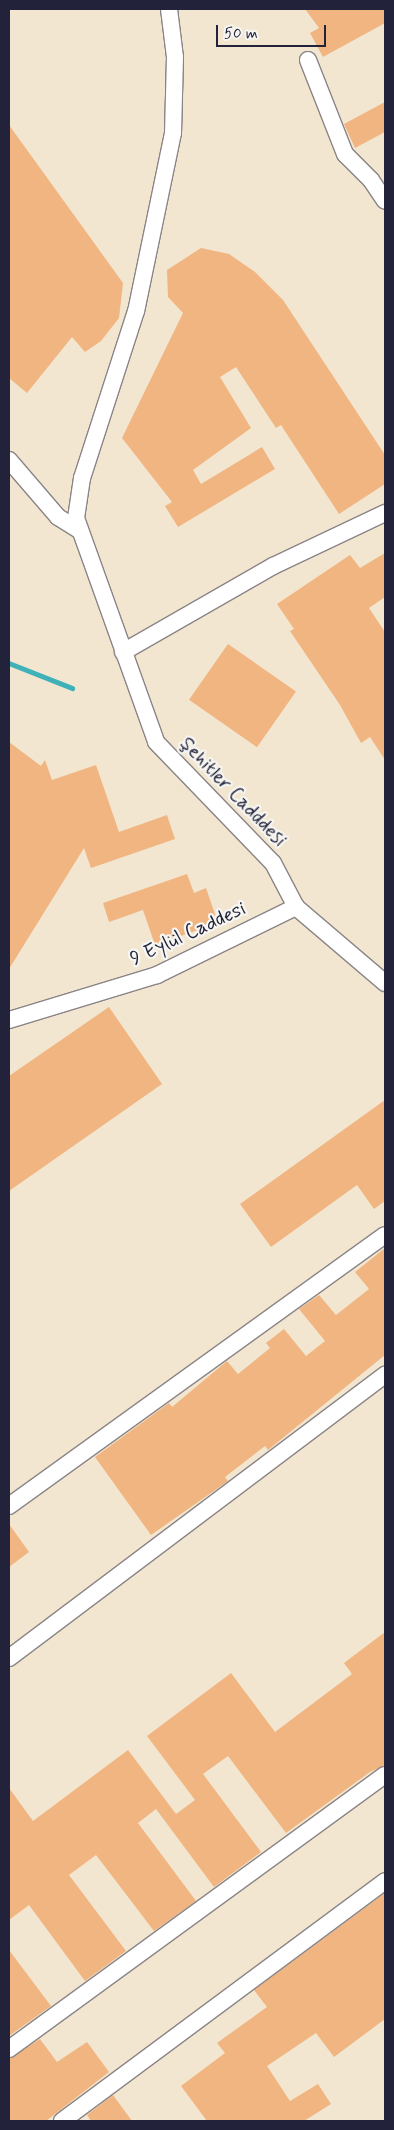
<!DOCTYPE html>
<meta charset="utf-8">
<style>
body{margin:0}
#map{position:relative;width:394px;height:2130px;overflow:hidden;background:#f2e6d0;font-family:Mynerve,sans-serif}
div>[style]{position:absolute}
.stream>*{height:4.5px;margin:-2.25px;padding:0 2.25px;transform-origin:2.25px;border-radius:2.25px;background:#40b1b8}
.building>*{inset:0;background:#f0b580;transform-origin:0 0}
.roads{filter:drop-shadow(1px 0 #8a8486) drop-shadow(-1px 0 #8a8486) drop-shadow(0 1px #8a8486) drop-shadow(0 -1px #8a8486)}
.minor>*{height:16px;margin:-8px;padding:0 8px;transform-origin:8px;border-radius:8px;background:#fff}
span{translate:-50% -50%;white-space:nowrap;text-align:center;line-height:1.15;-webkit-text-stroke:4.5px #f6f6f2;paint-order:stroke}
.street-label{font-size:20px;color:#22223b}
.frame{position:absolute;inset:0;border:10px solid #22223b;pointer-events:none}
.scale{position:absolute;left:216px;top:25px;width:110px;height:22px;box-sizing:border-box;border:2px solid #22223b;border-top:0;padding-left:6px;font-size:15px;line-height:18px;white-space:nowrap;color:#22223b;-webkit-text-stroke:4px #f6f6f2;paint-order:stroke}
</style>
<div id="map">
<div class="stream">
<i style="left:9px;top:663px;width:68px;rotate:21.6deg"></i>
</div>
<div class="building">
<i style="clip-path:polygon(305px 9px,385px 9px,385px 23px,323px 57px,310px 33px,319px 28px)"></i>
<i style="clip-path:polygon(385px 102px,385px 132px,355px 148px,344px 124px)"></i>
<i style="clip-path:polygon(9px 125px,123px 283px,119px 318px,101px 341px,85px 352px,72px 337px,27px 393px,9px 378px)"></i>
<i style="clip-path:polygon(201px 248px,229px 254px,255px 272px,283px 300px,385px 455px,385px 484px,339px 514px,281px 425px,276px 428px,236px 367px,220px 377px,251px 428px,193px 470px,201px 484px,262px 447px,275px 469px,178px 527px,165px 506px,172px 502px,122px 438px,183px 313px,168px 297px,167px 270px)"></i>
<i style="clip-path:polygon(385px 553px,385px 597px,369px 608px,385px 632px,385px 760px,370px 737px,361px 743px,340px 705px,290px 631px,294px 629px,277px 604px,350px 555px,360px 568px)"></i>
<i style="left:228px;top:644px;width:83px;height:68px;rotate:35deg"></i>
<i style="clip-path:polygon(9px 742px,41px 766px,45px 760px,52px 780px,96px 765px,119px 832px,167px 815px,175px 839px,91px 868px,84px 848px,9px 969px)"></i>
<i style="clip-path:polygon(187px 874px,194px 893px,206px 888px,218px 923px,155px 945px,143px 910px,109px 922px,103px 903px)"></i>
<i style="clip-path:polygon(109px 1007px,162px 1084px,9px 1191px,9px 1076px)"></i>
<i style="clip-path:polygon(385px 1100px,385px 1201px,374px 1209px,357px 1185px,271px 1247px,240px 1204px)"></i>
<i style="clip-path:polygon(385px 1248px,385px 1355px,268px 1450px,265px 1446px,225px 1477px,228px 1481px,151px 1535px,95px 1457px,169px 1403px,172px 1407px,227px 1361px,238px 1374px,270px 1348px,266px 1343px,284px 1329px,306px 1356px,325px 1341px,299px 1309px,319px 1295px,336px 1315px,369px 1289px,355px 1272px)"></i>
<i style="clip-path:polygon(9px 1524px,29px 1552px,9px 1567px)"></i>
<i style="clip-path:polygon(385px 1632px,385px 1765px,370px 1772px,286px 1833px,228px 1756px,203px 1774px,261px 1852px,214px 1887px,156px 1809px,138px 1823px,196px 1901px,154px 1931px,96px 1855px,69px 1875px,126px 1951px,85px 1981px,29px 1905px,9px 1920px,9px 1788px,33px 1821px,128px 1750px,176px 1814px,195px 1800px,147px 1736px,231px 1673px,275px 1732px,352px 1674px,344px 1663px)"></i>
<i style="clip-path:polygon(385px 1893px,385px 2019px,334px 2057px,316px 2033px,267px 2066px,290px 2101px,318px 2084px,331px 2104px,304px 2121px,207px 2121px,181px 2086px,225px 2053px,217px 2043px,267px 2007px,254px 1990px)"></i>
<i style="clip-path:polygon(9px 1950px,51px 2006px,9px 2036px)"></i>
<i style="clip-path:polygon(40px 2039px,57px 2062px,87px 2042px,109px 2072px,46px 2121px,9px 2121px,9px 2059px)"></i>
<i style="clip-path:polygon(113px 2095px,132px 2121px,91px 2121px,87px 2115px)"></i>
</div>
<div class="roads">
<div class="minor">
<i style="left:169px;top:9px;width:48px;rotate:82.9deg"></i>
<i style="left:175px;top:57px;width:76px;rotate:91.5deg"></i>
<i style="left:173px;top:133px;width:182px;rotate:101.7deg"></i>
<i style="left:136px;top:311px;width:176px;rotate:107.9deg"></i>
<i style="left:82px;top:478px;width:40px;rotate:98.5deg"></i>
<i style="left:76px;top:518px;width:238px;rotate:70.3deg"></i>
<i style="left:156px;top:742px;width:168px;rotate:46deg"></i>
<i style="left:273px;top:863px;width:50px;rotate:62.4deg"></i>
<i style="left:296px;top:907px;width:117px;rotate:40.5deg"></i>
<i style="left:308px;top:60px;width:101px;rotate:68.5deg"></i>
<i style="left:345px;top:154px;width:37px;rotate:45deg"></i>
<i style="left:371px;top:180px;width:25px;rotate:56deg"></i>
<i style="left:9px;top:460px;width:75px;rotate:49.3deg"></i>
<i style="left:58px;top:517px;width:26px;rotate:32deg"></i>
<i style="left:123px;top:652px;width:173px;rotate:-29.8deg"></i>
<i style="left:273px;top:566px;width:124px;rotate:-25.3deg"></i>
<i style="left:9px;top:1020px;width:155px;rotate:-16.9deg"></i>
<i style="left:157px;top:975px;width:155px;rotate:-26.1deg"></i>
<i style="left:9px;top:1506px;width:463px;rotate:-35.8deg"></i>
<i style="left:9px;top:1658px;width:471px;rotate:-37deg"></i>
<i style="left:9px;top:2049px;width:465px;rotate:-36.1deg"></i>
<i style="left:62px;top:2121px;width:402px;rotate:-36.6deg"></i>
</div>
</div>
<div class="street-label">
<span style="left:233px;top:792px;rotate:46deg">Şehitler Cadddesi</span>
<span style="left:188px;top:934px;rotate:-25deg">9 Eylül Caddesi</span>
</div>
<div class="frame"></div>
<div class="scale">50 m</div>
</div>
